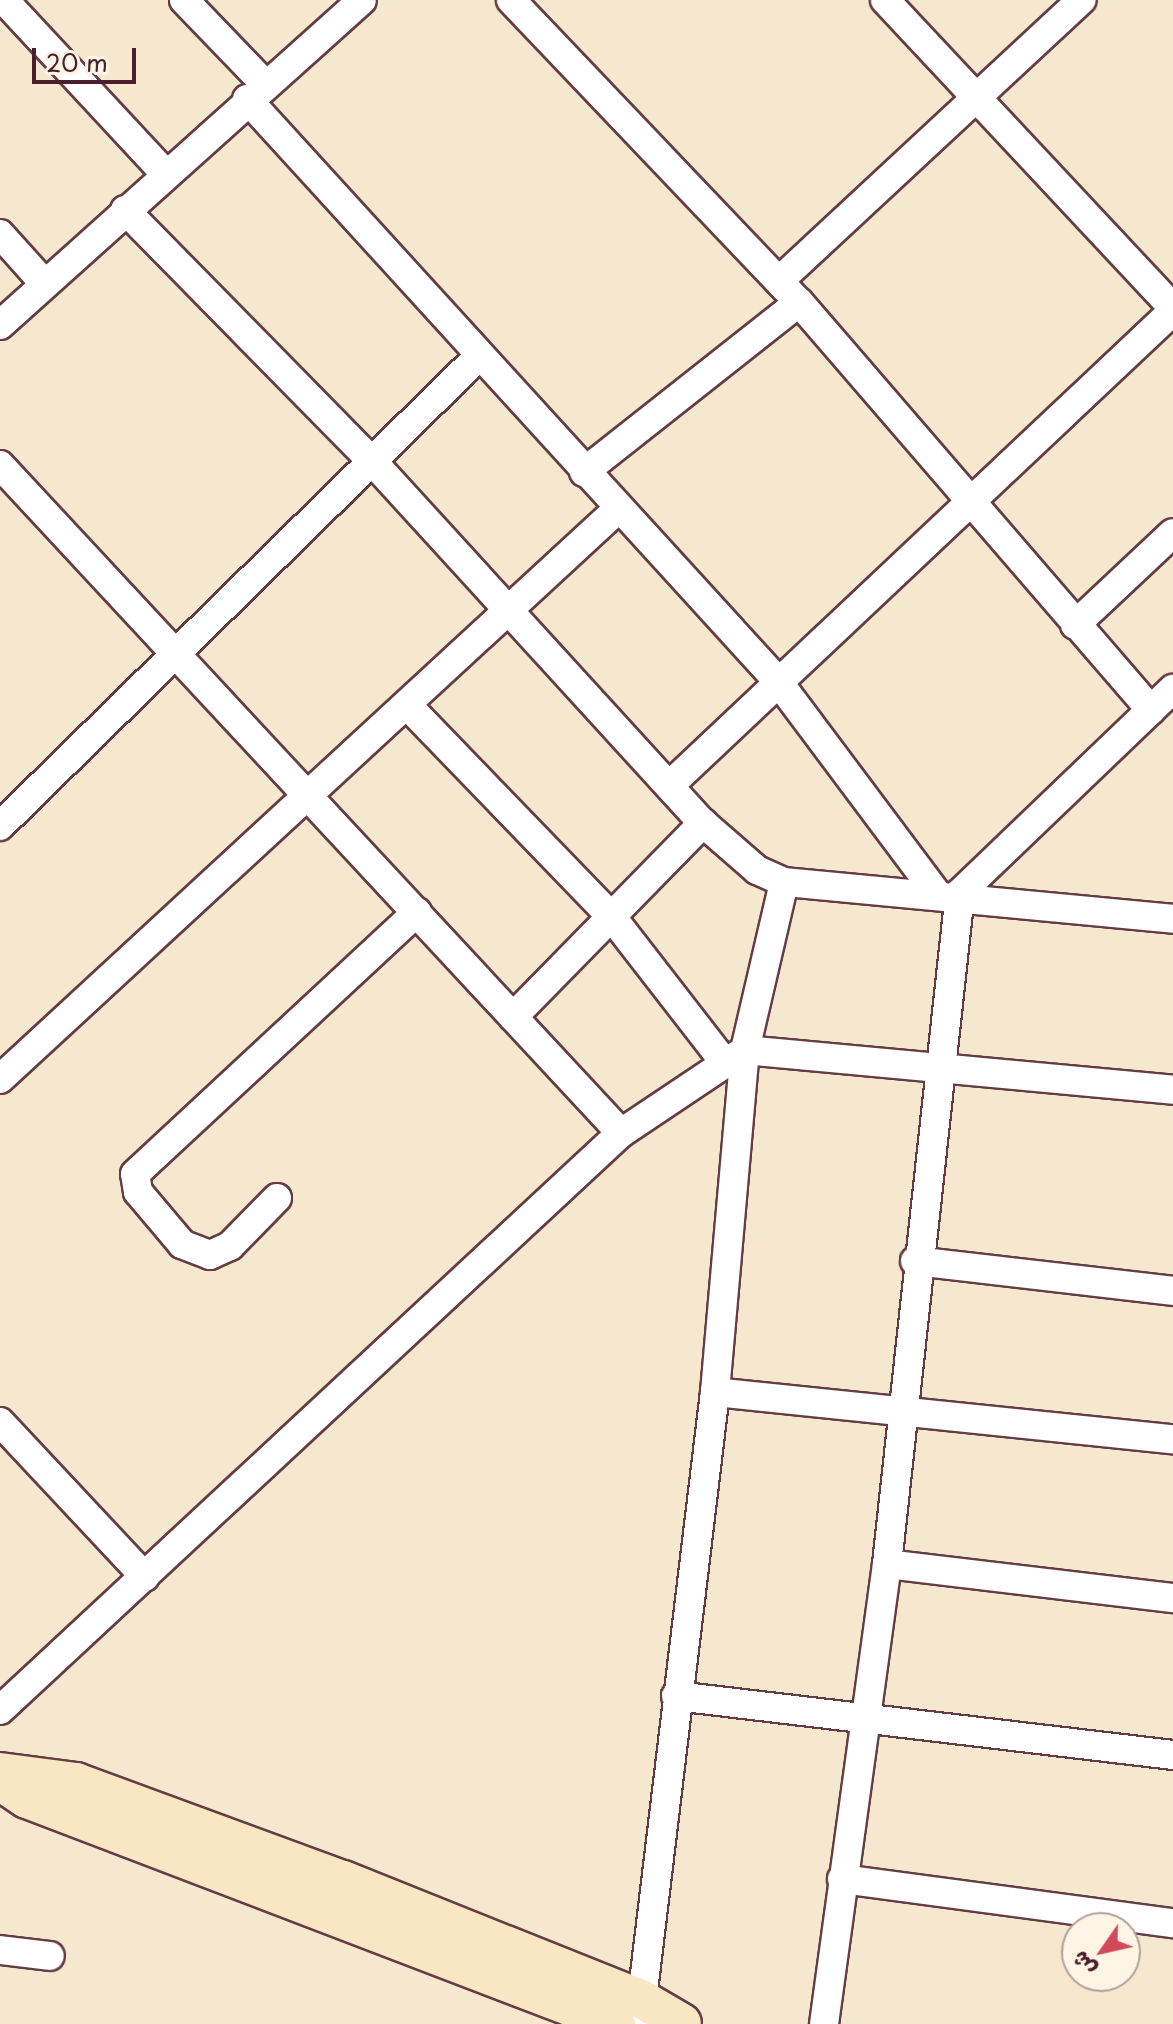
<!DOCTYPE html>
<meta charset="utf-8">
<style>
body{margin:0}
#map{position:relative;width:1173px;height:2024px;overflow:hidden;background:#f5e8cf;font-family:"Playpen Sans","Playpen Sans Arabic",sans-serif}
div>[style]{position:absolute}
.roads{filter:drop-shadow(2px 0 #643d44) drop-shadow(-2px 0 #643d44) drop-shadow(0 2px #643d44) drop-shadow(0 -2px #643d44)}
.street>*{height:28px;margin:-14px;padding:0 14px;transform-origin:14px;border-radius:14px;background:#fff}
.secondary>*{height:38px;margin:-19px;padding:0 19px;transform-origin:19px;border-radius:19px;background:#f9e7c3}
span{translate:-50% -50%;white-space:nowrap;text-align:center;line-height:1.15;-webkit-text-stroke:7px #fcf5e5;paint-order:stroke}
.north{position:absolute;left:1061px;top:1912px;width:80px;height:80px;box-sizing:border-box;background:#fcf5e5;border:2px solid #b59f9b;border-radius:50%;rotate:236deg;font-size:22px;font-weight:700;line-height:32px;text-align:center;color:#4a1f2b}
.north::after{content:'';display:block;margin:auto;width:28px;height:36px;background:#d1495b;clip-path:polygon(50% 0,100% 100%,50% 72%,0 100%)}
.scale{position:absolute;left:32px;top:48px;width:104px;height:36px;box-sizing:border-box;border:4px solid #4a1f2b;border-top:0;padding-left:10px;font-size:24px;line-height:28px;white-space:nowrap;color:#4a1f2b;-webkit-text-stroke:6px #fcf5e5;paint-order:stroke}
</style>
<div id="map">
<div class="roads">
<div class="street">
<i style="left:4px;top:0;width:236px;rotate:47.1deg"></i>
<i style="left:184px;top:0;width:115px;rotate:46.1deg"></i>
<i style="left:511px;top:0;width:417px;rotate:46.4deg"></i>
<i style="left:799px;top:302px;width:539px;rotate:49.21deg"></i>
<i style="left:885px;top:0;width:422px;rotate:46.9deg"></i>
<i style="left:247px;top:99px;width:786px;rotate:47.63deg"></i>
<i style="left:777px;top:680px;width:264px;rotate:53.2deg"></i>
<i style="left:125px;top:210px;width:354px;rotate:45.5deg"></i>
<i style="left:373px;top:462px;width:489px;rotate:47.6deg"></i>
<i style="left:703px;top:823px;width:72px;rotate:41deg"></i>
<i style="left:757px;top:870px;width:30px;rotate:24deg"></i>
<i style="left:784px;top:882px;width:391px;rotate:5.4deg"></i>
<i style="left:0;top:234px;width:67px;rotate:48deg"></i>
<i style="left:779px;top:281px;width:413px;rotate:-42.9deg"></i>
<i style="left:0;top:325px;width:486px;rotate:-41.9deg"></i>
<i style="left:0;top:465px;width:912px;rotate:47.09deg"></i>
<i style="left:584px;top:472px;width:274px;rotate:-38.3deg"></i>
<i style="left:1075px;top:625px;width:134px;rotate:-43.2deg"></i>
<i style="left:408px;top:706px;width:292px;rotate:46deg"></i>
<i style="left:611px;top:916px;width:186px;rotate:52.2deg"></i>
<i style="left:671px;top:784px;width:690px;rotate:-43.3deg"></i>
<i style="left:0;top:826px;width:667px;rotate:-44.45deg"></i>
<i style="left:513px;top:1017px;width:272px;rotate:-45.6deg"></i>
<i style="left:0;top:1079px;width:841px;rotate:-42.69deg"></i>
<i style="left:277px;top:1198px;width:67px;rotate:134.4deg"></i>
<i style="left:230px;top:1246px;width:22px;rotate:156deg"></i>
<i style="left:210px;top:1255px;width:30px;rotate:-159deg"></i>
<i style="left:182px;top:1244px;width:68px;rotate:-130.2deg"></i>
<i style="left:138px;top:1192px;width:18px;rotate:-99deg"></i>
<i style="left:135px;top:1174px;width:385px;rotate:-42.9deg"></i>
<i style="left:915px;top:1261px;width:260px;rotate:6.6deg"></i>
<i style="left:715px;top:1392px;width:460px;rotate:5.9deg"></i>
<i style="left:0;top:1422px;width:212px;rotate:46.9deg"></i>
<i style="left:887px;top:1564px;width:288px;rotate:6.8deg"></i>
<i style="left:676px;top:1696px;width:500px;rotate:6.77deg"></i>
<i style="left:0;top:1710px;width:848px;rotate:-42.9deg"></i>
<i style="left:621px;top:1133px;width:149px;rotate:-33.8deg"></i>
<i style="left:745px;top:1050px;width:430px;rotate:5.3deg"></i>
<i style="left:842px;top:1879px;width:334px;rotate:7.6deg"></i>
<i style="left:0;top:1950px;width:50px;rotate:6.8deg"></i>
<i style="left:639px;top:2024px;width:637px;rotate:-83.14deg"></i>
<i style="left:715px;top:1392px;width:343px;rotate:-85deg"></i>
<i style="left:745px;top:1050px;width:172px;rotate:-76.9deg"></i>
<i style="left:824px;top:2024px;width:464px;rotate:-82.2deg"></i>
<i style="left:887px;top:1564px;width:675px;rotate:-83.79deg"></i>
<i style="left:960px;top:893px;width:295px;rotate:-43.8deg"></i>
</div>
<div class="secondary">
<i style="left:0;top:1772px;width:77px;rotate:7.5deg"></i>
<i style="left:76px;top:1782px;width:284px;rotate:20.2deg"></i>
<i style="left:343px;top:1880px;width:323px;rotate:21.8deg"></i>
<i style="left:643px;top:2000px;width:45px;rotate:30.5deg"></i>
<i style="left:0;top:1781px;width:32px;rotate:34deg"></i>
<i style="left:27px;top:1799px;width:631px;rotate:20.91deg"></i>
</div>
</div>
<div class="north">ش</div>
<div class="scale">20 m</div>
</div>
